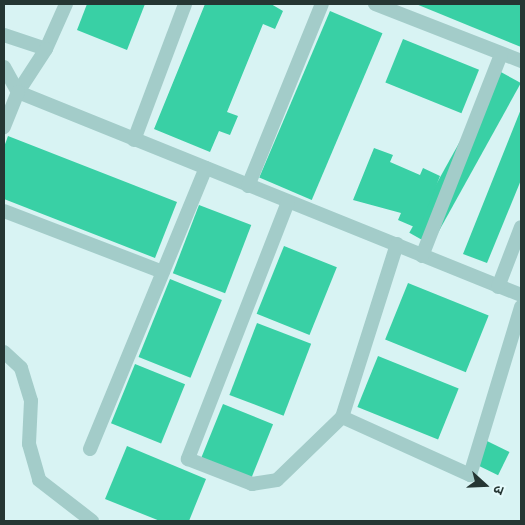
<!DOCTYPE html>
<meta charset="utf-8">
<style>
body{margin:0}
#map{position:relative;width:525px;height:525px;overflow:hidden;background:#d8f3f3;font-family:"Public Sans","Noto Sans Devanagari",sans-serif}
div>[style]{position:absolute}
.building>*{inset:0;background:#39d0a5;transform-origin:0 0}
.minor>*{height:14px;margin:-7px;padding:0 7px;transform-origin:7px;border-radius:7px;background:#a3ccc9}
span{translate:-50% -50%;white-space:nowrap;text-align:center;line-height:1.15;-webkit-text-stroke:5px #e4fafb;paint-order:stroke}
.frame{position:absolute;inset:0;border:5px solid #253633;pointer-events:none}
.north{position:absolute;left:460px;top:460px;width:50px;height:50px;-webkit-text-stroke:4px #e4fafb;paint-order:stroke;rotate:110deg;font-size:14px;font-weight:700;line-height:20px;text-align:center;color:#253633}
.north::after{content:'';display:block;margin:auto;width:18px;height:22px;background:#253633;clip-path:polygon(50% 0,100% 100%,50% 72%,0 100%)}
</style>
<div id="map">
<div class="building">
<i style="clip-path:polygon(87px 4px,145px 4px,127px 50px,77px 30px)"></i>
<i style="clip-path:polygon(205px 4px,271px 4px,283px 11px,275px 29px,263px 24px,227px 112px,238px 116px,230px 135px,219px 131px,210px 152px,154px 129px)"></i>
<i style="clip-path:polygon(416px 4px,521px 4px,521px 47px)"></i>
<i style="left:330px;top:11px;width:57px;height:181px;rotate:23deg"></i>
<i style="left:403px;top:39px;width:82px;height:47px;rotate:22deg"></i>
<i style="left:499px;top:71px;width:25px;height:185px;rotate:29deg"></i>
<i style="clip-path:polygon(521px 109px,521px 180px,487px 263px,463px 254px)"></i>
<i style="clip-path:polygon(8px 136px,177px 202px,155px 258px,4px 199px,4px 147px)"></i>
<i style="clip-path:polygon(374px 148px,393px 155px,390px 162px,420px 175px,423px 168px,440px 176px,419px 229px,398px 220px,401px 213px,353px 200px)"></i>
<i style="left:199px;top:205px;width:56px;height:73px;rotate:21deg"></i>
<i style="left:284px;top:246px;width:57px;height:73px;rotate:22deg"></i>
<i style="left:170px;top:279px;width:56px;height:84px;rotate:22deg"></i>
<i style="left:408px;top:283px;width:87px;height:61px;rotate:22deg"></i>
<i style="left:257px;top:323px;width:58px;height:77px;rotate:21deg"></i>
<i style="left:378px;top:356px;width:87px;height:55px;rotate:22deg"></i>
<i style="left:135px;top:364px;width:54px;height:64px;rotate:22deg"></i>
<i style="left:223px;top:404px;width:54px;height:59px;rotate:22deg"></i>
<i style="left:487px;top:441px;width:25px;height:26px;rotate:26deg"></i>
<i style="clip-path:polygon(127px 446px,206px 479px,189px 521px,160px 521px,105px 499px)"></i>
</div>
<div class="minor">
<i style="left:375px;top:4px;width:157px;rotate:21.3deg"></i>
<i style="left:4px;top:35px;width:44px;rotate:18.4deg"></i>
<i style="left:46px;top:49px;width:49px;rotate:-66deg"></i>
<i style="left:46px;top:49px;width:51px;rotate:123.1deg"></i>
<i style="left:18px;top:92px;width:542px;rotate:21.98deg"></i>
<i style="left:4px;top:67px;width:29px;rotate:61deg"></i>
<i style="left:18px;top:92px;width:38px;rotate:112deg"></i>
<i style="left:134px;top:140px;width:145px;rotate:-69.4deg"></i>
<i style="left:248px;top:186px;width:196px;rotate:-67.9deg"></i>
<i style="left:288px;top:202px;width:276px;rotate:111.3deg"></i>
<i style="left:188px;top:459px;width:69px;rotate:21.3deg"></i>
<i style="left:252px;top:484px;width:25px;rotate:-9deg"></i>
<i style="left:277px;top:480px;width:91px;rotate:-44.1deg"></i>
<i style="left:4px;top:211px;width:170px;rotate:21deg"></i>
<i style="left:397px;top:244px;width:182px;rotate:107.6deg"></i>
<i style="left:342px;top:417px;width:141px;rotate:24.4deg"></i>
<i style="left:470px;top:475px;width:176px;rotate:-73.1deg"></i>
<i style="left:422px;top:256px;width:217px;rotate:-68.6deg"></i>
<i style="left:498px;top:287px;width:64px;rotate:-69deg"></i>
<i style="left:4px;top:352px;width:23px;rotate:43deg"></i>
<i style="left:21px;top:368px;width:34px;rotate:73deg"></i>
<i style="left:31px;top:401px;width:43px;rotate:92.7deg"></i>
<i style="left:29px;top:444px;width:37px;rotate:74deg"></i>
<i style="left:39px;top:480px;width:67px;rotate:37.7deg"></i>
<i style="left:90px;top:449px;width:304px;rotate:-67.6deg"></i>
</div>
<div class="frame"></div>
<div class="north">उ</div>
</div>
